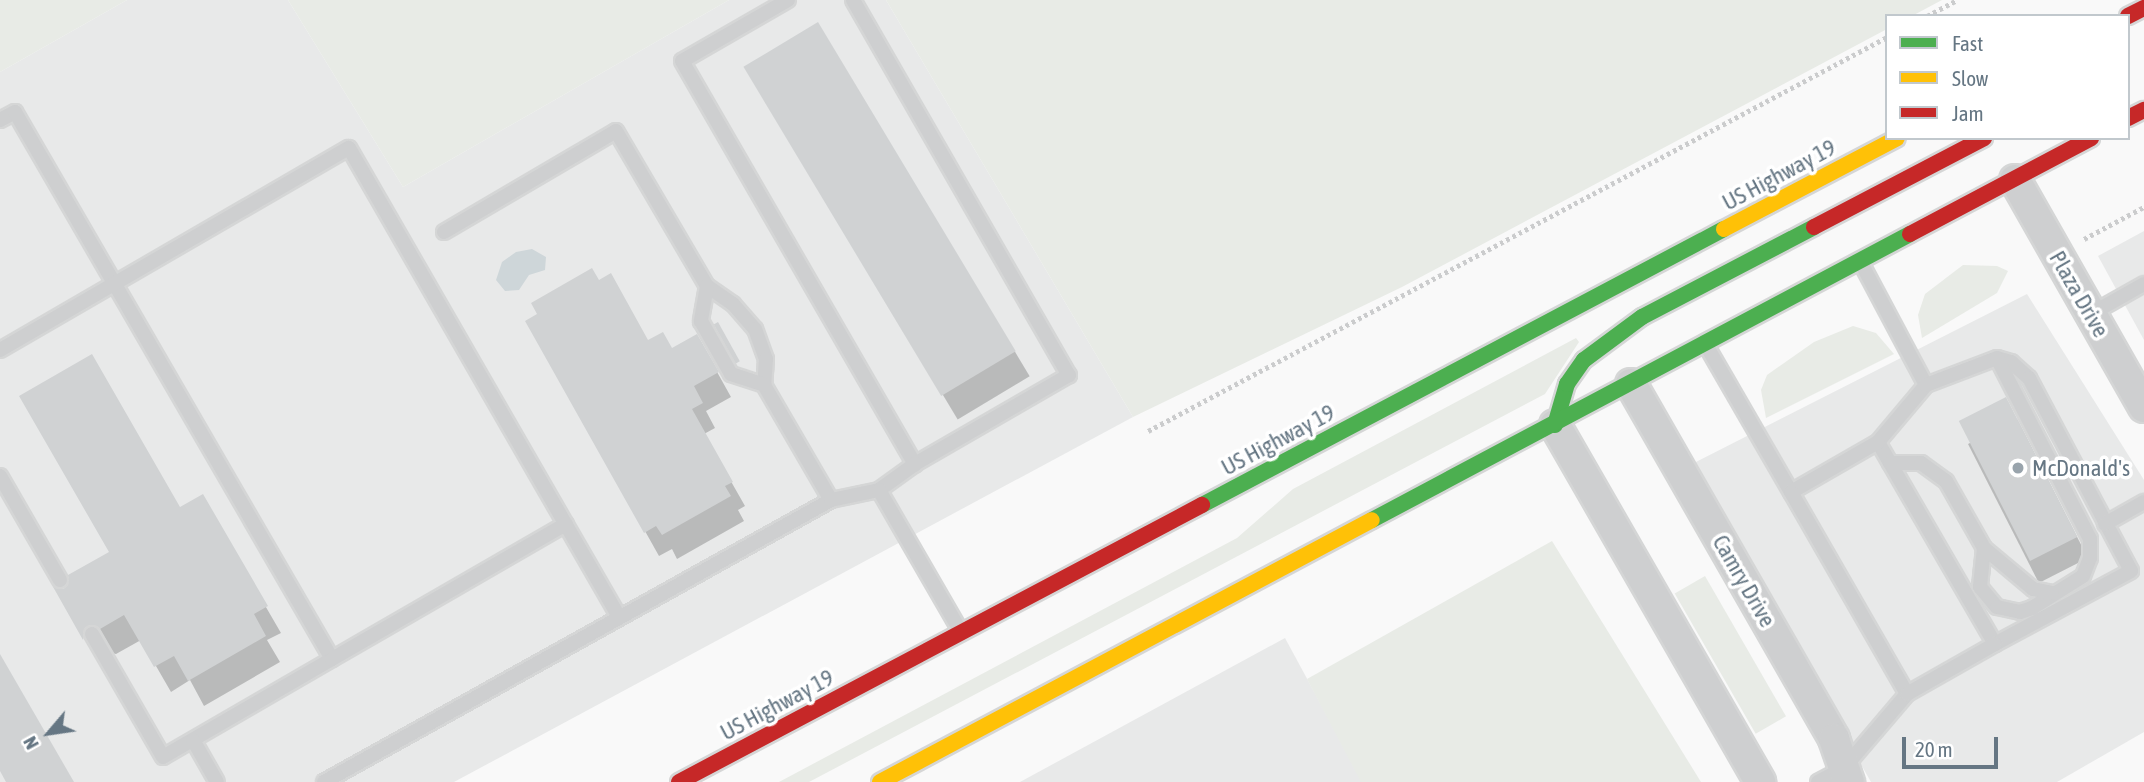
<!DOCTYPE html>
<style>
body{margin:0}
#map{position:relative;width:2144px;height:782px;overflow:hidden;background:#f9f9f9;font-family:"Asap Condensed",sans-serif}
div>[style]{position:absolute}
.built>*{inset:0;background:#e8e9e9}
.green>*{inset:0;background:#e8ebe6;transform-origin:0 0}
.water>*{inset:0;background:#ced6d9}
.shadow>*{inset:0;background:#0003;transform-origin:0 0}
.building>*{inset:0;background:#d0d2d3;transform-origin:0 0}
.path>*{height:4.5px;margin-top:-2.25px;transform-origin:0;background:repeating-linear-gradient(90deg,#cbcccd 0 3.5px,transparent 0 7px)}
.roads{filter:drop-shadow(2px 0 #d5d6d6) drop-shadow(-2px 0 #d5d6d6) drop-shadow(0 2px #d5d6d6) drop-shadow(0 -2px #d5d6d6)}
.lane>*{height:14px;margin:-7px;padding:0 7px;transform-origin:7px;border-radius:7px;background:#cecfd0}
.street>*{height:30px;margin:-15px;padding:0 15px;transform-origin:15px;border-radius:15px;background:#cecfd0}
.fast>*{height:16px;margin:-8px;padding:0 8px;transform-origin:8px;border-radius:8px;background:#4caf50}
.slow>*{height:16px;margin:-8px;padding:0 8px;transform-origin:8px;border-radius:8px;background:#ffc107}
.jam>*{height:16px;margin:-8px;padding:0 8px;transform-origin:8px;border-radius:8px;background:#c62828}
.dots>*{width:19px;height:19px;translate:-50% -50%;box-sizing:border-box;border:4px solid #fff;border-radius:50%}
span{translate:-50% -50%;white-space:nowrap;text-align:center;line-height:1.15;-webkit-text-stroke:7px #fff;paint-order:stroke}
.street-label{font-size:23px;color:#657683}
.poi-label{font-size:23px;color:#657683}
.left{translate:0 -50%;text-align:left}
.legend{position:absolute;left:1885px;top:14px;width:245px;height:126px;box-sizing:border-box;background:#fff;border:2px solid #c1c8cd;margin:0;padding:9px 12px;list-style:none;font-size:21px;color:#657683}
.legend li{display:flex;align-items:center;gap:14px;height:35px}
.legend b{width:35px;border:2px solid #c1c8cd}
.north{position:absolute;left:14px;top:698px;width:70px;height:70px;-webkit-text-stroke:5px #fff;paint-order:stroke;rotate:241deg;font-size:19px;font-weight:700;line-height:28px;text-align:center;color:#657683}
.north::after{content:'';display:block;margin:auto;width:24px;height:32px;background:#657683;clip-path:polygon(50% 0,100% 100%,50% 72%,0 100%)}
.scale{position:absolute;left:1902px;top:737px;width:96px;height:32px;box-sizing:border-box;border:4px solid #657683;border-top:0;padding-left:9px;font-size:21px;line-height:24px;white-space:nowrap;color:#657683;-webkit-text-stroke:5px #fff;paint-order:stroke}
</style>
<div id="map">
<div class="built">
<i style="clip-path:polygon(127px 0,288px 0,403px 187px,729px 0,886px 0,1133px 417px,454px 782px,0 782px,0 72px)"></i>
<i style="clip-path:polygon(2144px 231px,2144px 340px,2098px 256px)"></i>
<i style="clip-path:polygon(2027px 294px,2144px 480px,2144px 732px,2057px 782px,1871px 782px,1690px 465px)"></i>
<i style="clip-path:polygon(1285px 638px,1363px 782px,1020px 782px)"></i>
</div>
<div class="green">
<i style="clip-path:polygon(0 0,127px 0,0 72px)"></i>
<i style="clip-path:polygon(288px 0,729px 0,403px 187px)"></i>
<i style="clip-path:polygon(886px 0,1942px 0,1912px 16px,1887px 16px,1887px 29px,1402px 287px,1133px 417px)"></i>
<i style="clip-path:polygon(1963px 265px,1997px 266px,2008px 271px,1997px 293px,1922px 338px,1918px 315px,1925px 294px)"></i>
<i style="clip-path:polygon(1853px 326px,1876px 333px,1894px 354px,1766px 418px,1761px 390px,1767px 375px,1814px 342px)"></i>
<i style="clip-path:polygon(1576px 338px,1579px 342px,1545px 394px,809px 782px,779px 782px,1237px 538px,1293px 489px)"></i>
<i style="clip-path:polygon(1552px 541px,1701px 782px,1361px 782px,1307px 679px)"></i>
<i style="left:1705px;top:576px;width:162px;height:35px;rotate:60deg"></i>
</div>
<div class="water">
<i style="clip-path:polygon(532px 249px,546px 257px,545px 270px,529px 275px,519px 290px,505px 291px,496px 280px,502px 262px,516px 252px)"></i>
</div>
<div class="shadow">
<i style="left:818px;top:24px;width:411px;height:84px;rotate:59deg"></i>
<i style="clip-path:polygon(527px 321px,672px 350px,697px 336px,731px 397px,706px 411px,715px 428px,704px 434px,745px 506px,738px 510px,744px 521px,677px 559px,672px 549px,659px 556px)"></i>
<i style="left:2017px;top:419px;width:156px;height:55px;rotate:63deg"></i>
<i style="clip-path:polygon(202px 497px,281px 633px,267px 640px,280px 662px,204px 706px,190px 680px,171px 692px,141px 640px,116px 654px,101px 651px,98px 662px,55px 588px,65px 591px)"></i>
</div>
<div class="building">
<i style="left:818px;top:22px;width:384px;height:87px;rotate:59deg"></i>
<i style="clip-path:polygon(592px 268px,599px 280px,611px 273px,648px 340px,663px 332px,672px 348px,697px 334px,719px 372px,694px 386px,703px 403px,692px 409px,733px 482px,725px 486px,731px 496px,662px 535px,656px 526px,644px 533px,525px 321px,537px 314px,531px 303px)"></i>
<i style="left:718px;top:322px;width:45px;height:5px;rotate:61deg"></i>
<i style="clip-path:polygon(92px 354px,180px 507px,203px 494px,268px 606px,254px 614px,266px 636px,188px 681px,174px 656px,154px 667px,124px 615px,100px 629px,87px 626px,83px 640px,52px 585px,64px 589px,68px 575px,109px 552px,19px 396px)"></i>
<i style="left:2006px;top:397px;width:157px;height:53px;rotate:63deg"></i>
<i style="clip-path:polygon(0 654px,74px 782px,6px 782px,0 771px)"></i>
</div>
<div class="path">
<i style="left:1927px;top:16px;width:34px;rotate:-28deg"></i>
<i style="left:2084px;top:239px;width:68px;rotate:-28.1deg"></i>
<i style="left:1148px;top:431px;width:837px;rotate:-28.06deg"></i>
</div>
<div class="roads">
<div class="lane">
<i style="left:788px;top:0;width:122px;rotate:150.1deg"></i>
<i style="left:682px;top:61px;width:466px;rotate:60deg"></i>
<i style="left:853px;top:0;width:433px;rotate:60.1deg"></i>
<i style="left:1069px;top:375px;width:178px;rotate:150deg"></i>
<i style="left:915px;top:464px;width:44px;rotate:144.2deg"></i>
<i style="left:0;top:120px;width:17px;rotate:-28deg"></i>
<i style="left:15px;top:112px;width:632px;rotate:59.91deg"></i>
<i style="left:332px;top:659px;width:195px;rotate:149.9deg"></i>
<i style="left:163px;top:757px;width:142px;rotate:-120deg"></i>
<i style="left:444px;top:232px;width:199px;rotate:-30.4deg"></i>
<i style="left:616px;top:131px;width:180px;rotate:59.6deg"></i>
<i style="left:707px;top:286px;width:32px;rotate:35deg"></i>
<i style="left:733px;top:304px;width:33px;rotate:49deg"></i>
<i style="left:755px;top:329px;width:32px;rotate:70deg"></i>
<i style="left:766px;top:359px;width:26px;rotate:94deg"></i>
<i style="left:764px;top:385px;width:133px;rotate:59.8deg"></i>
<i style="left:1861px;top:263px;width:138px;rotate:62deg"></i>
<i style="left:707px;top:286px;width:36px;rotate:100deg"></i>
<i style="left:701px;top:321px;width:61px;rotate:60.5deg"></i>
<i style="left:731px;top:374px;width:35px;rotate:18deg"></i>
<i style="left:2091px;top:314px;width:61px;rotate:-29.5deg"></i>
<i style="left:1706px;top:345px;width:170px;rotate:60deg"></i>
<i style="left:0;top:350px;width:403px;rotate:-30.1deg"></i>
<i style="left:349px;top:148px;width:541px;rotate:60.07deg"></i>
<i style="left:1997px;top:358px;width:15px;rotate:16deg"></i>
<i style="left:2011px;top:362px;width:24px;rotate:42deg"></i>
<i style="left:2029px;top:378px;width:218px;rotate:62.1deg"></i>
<i style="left:2131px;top:571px;width:154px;rotate:151.8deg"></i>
<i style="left:1995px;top:644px;width:233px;rotate:-120.1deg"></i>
<i style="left:1878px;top:442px;width:75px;rotate:-49.9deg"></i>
<i style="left:1926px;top:385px;width:76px;rotate:-20.8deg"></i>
<i style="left:1878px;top:442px;width:100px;rotate:150.1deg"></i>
<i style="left:1791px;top:492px;width:233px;rotate:60.1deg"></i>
<i style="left:1890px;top:463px;width:31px"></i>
<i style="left:1921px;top:463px;width:31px;rotate:36deg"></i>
<i style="left:1946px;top:481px;width:77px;rotate:60.4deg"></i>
<i style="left:1984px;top:548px;width:39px;rotate:96deg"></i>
<i style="left:1980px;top:587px;width:26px;rotate:50deg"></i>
<i style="left:1997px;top:607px;width:24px;rotate:12deg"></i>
<i style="left:2020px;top:612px;width:13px;rotate:-18deg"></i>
<i style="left:2032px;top:608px;width:60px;rotate:-32.1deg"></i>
<i style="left:2083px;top:576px;width:19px;rotate:-69deg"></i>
<i style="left:2090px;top:558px;width:19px;rotate:-90deg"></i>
<i style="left:2090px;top:539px;width:203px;rotate:-117.2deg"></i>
<i style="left:0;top:476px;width:120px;rotate:60deg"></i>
<i style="left:2105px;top:524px;width:45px;rotate:-29.4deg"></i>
<i style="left:1984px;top:548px;width:64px;rotate:39.9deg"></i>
<i style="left:2033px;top:589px;width:19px;rotate:12deg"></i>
<i style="left:332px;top:659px;width:270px;rotate:-30deg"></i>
<i style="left:193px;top:740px;width:48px;rotate:60.3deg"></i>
<i style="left:324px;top:782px;width:580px;rotate:-29.08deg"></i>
<i style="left:831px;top:500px;width:49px;rotate:-11.8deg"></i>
<i style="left:879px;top:490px;width:164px;rotate:60deg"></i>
<i style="left:1818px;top:782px;width:30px;rotate:-28deg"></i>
<i style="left:1844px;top:768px;width:97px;rotate:-49.6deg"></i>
<i style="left:1907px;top:694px;width:101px;rotate:-29.6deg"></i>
</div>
<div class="street">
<i style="left:2015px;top:180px;width:261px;rotate:60.4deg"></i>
<i style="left:1631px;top:384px;width:409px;rotate:60.2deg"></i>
<i style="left:1834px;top:739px;width:46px;rotate:70.8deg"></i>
<i style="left:1555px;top:425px;width:412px;rotate:60.1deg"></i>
</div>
<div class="fast">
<i style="left:1555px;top:425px;width:43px;rotate:-73.7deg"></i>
<i style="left:1567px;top:384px;width:29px;rotate:-55deg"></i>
<i style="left:1584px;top:360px;width:72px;rotate:-36.6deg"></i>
<i style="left:1642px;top:317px;width:194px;rotate:-27.6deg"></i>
<i style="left:1202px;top:505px;width:590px;rotate:-27.87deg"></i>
<i style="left:1372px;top:520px;width:609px;rotate:-28deg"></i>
</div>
<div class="slow">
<i style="left:1724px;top:229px;width:195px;rotate:-27.7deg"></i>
<i style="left:880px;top:782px;width:557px;rotate:-28.04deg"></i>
</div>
<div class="jam">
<i style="left:2128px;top:16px;width:18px;rotate:-27deg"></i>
<i style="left:2128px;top:118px;width:18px;rotate:-27deg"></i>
<i style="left:1814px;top:227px;width:192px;rotate:-27.6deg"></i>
<i style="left:1910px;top:234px;width:205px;rotate:-27.9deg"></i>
<i style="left:679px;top:782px;width:592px;rotate:-27.91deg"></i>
</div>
</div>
<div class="dots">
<i style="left:2018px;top:468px;background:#99a4ac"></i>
</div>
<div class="street-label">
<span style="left:1779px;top:175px;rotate:-28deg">US Highway 19</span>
<span style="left:2079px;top:294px;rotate:60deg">Plaza Drive</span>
<span style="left:1278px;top:440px;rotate:-28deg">US Highway 19</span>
<span style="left:1744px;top:581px;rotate:60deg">Camry Drive</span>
<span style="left:777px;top:705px;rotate:-28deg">US Highway 19</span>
</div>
<div class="poi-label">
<span class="left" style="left:2032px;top:468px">McDonald's</span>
</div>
<ul class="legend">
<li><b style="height:9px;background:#4caf50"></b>Fast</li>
<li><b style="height:9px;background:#ffc107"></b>Slow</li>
<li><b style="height:9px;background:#c62828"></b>Jam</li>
</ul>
<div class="north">N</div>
<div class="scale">20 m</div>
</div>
